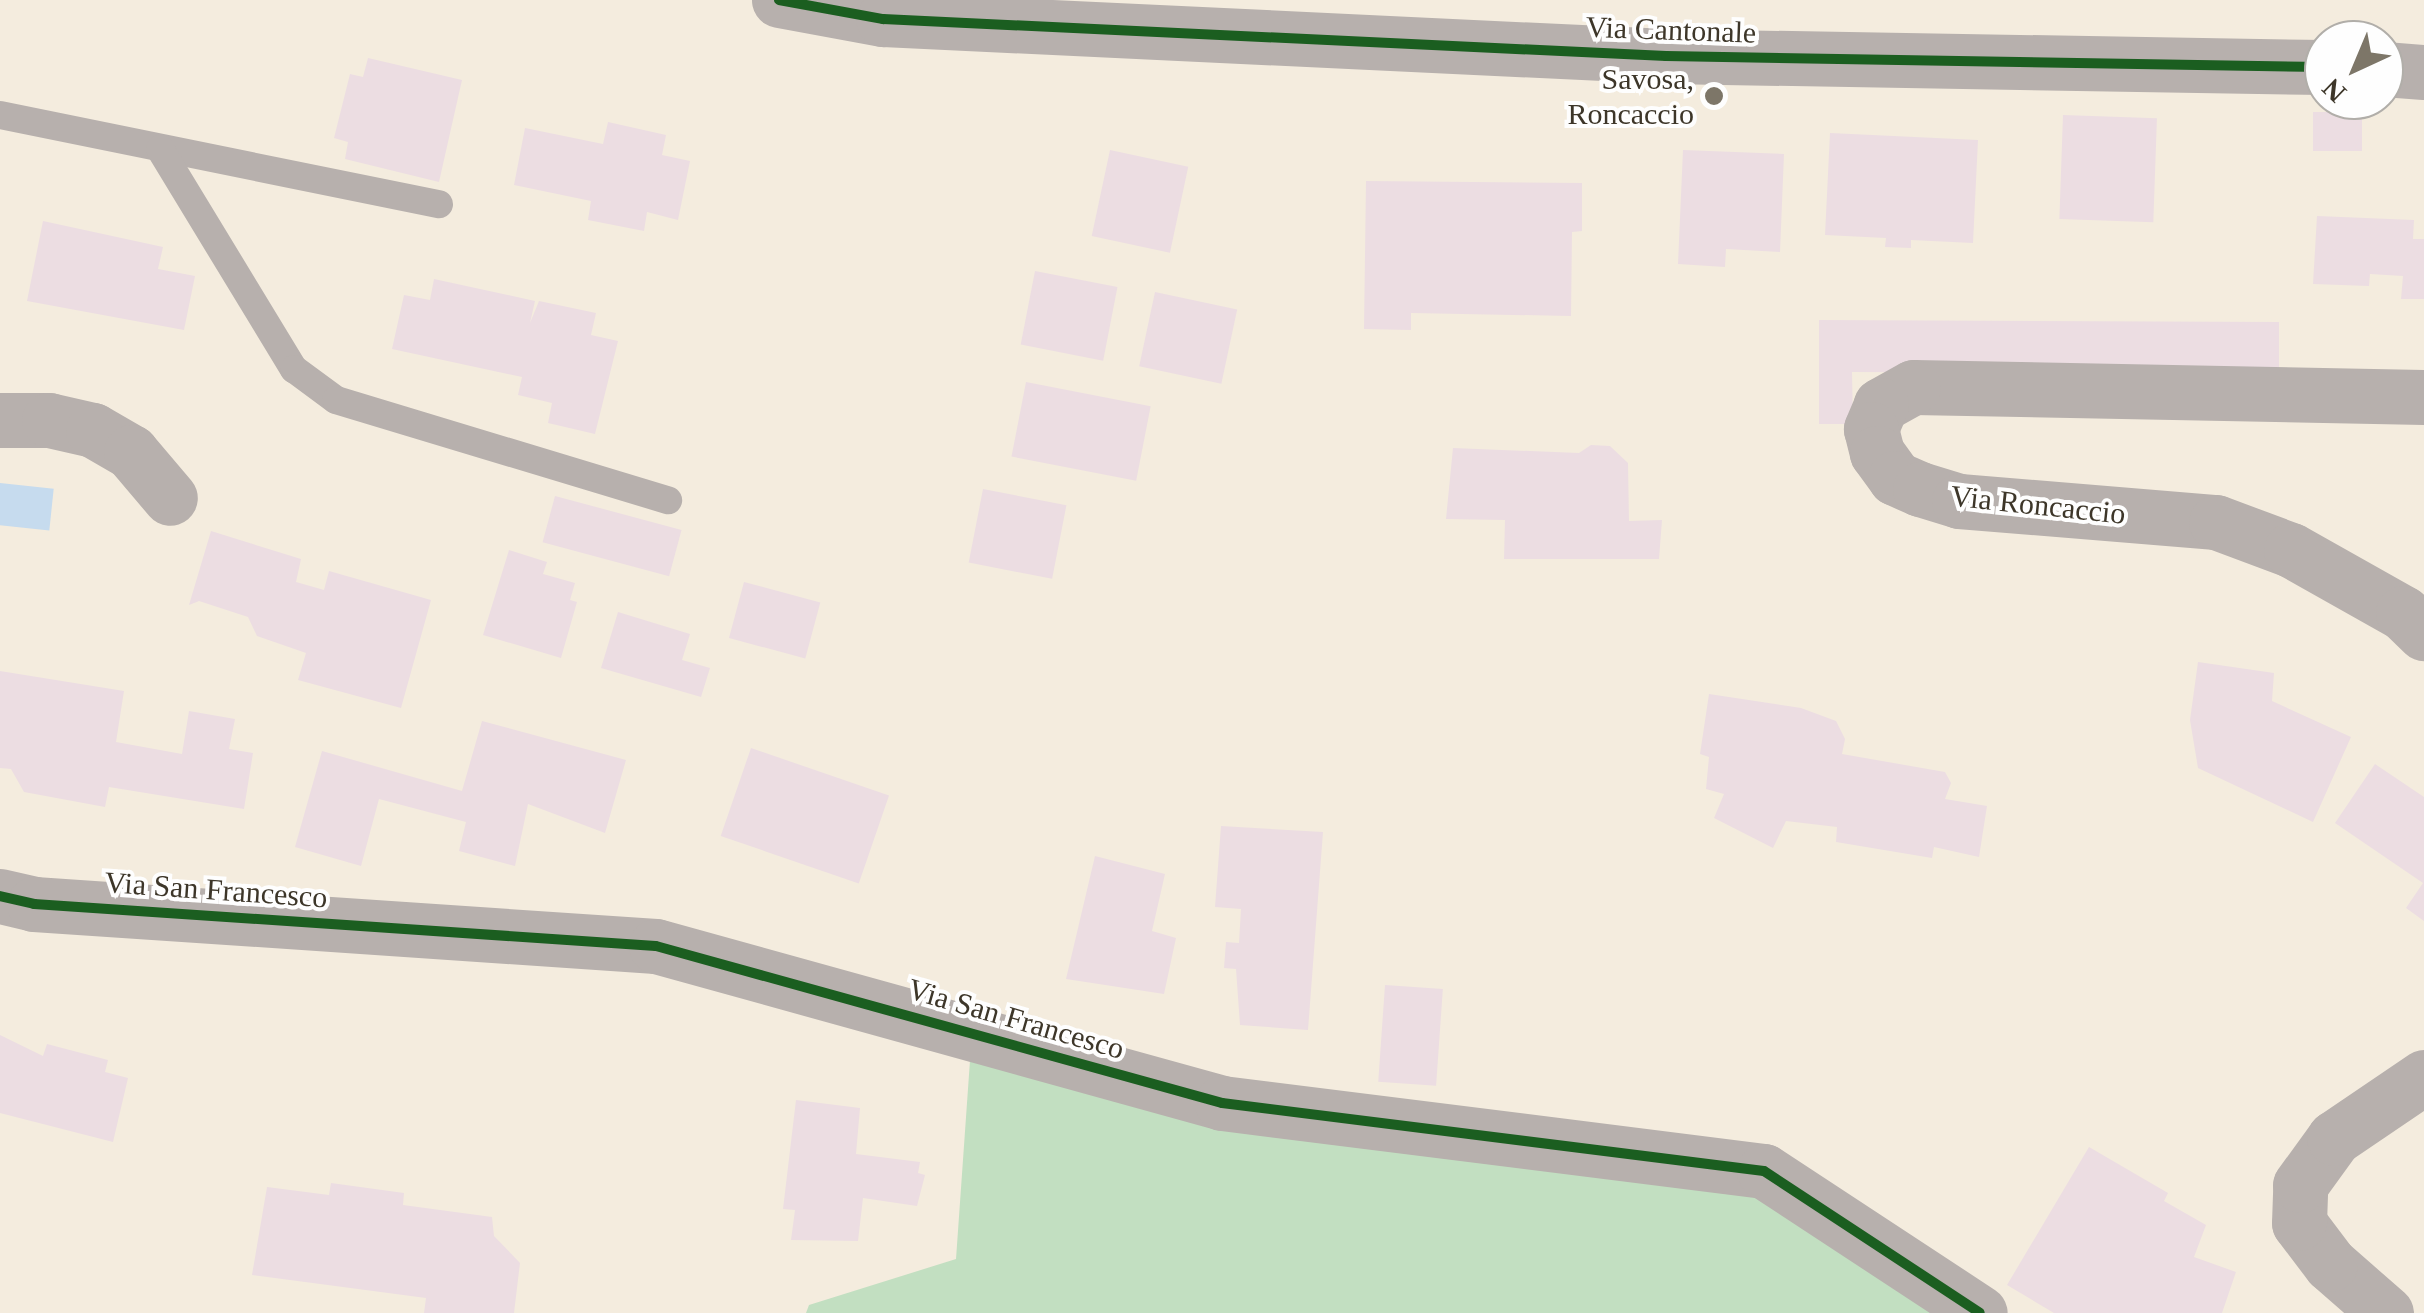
<!DOCTYPE html>
<style>
body{margin:0}
#map{position:relative;width:2424px;height:1313px;overflow:hidden;background:#f4ecde;font-family:Georgia,serif}
div>[style]{position:absolute}
.green>*{inset:0;background:#c2dfc1}
.water>*{inset:0;background:#c6dbee;transform-origin:0 0}
.building>*{inset:0;background:#ecdde2;transform-origin:0 0}
.service>*{height:28px;margin:-14px;padding:0 14px;transform-origin:14px;border-radius:14px;background:#b7b0ad}
.minor>*{height:55px;margin:-27.5px;padding:0 27.5px;transform-origin:27.5px;border-radius:27.5px;background:#b7b0ad}
.cycleway>*{height:10px;margin:-5px;padding:0 5px;transform-origin:5px;border-radius:5px;background:#1b5e20}
.dots>*{width:28px;height:28px;translate:-50% -50%;box-sizing:border-box;border:5px solid #fefefe;border-radius:50%}
span{translate:-50% -50%;white-space:nowrap;text-align:center;line-height:1.15;-webkit-text-stroke:8px #fefefe;paint-order:stroke}
.street-label{font-size:30px;color:#3d3629}
.poi-label{font-size:30px;color:#3d3629}
.right{translate:-100% -50%;text-align:right}
.north{position:absolute;left:2304px;top:20px;width:100px;height:100px;box-sizing:border-box;background:#fefefe;border:2px solid #b1aea9;border-radius:50%;rotate:224deg;font-size:28px;font-weight:700;line-height:40px;text-align:center;color:#3d3629}
.north::after{content:'';display:block;margin:auto;width:35px;height:45px;background:#7d7668;clip-path:polygon(50% 0,100% 100%,50% 72%,0 100%)}
</style>
<div id="map">
<div class="green">
<i style="clip-path:polygon(972px 1032px,1764px 1171px,1980px 1313px,806px 1313px,809px 1305px,956px 1259px)"></i>
</div>
<div class="water">
<i style="left:0;top:483px;width:54px;height:42px;rotate:6deg"></i>
</div>
<div class="building">
<i style="clip-path:polygon(368px 58px,462px 80px,439px 182px,345px 159px,348px 142px,334px 138px,350px 74px,363px 77px)"></i>
<i style="left:2362px;top:112px;width:39px;height:49px;rotate:90deg"></i>
<i style="left:2063px;top:115px;width:94px;height:104px;rotate:2deg"></i>
<i style="clip-path:polygon(608px 122px,666px 135px,662px 155px,690px 161px,678px 220px,647px 212px,644px 231px,588px 220px,591px 201px,514px 185px,525px 128px,603px 144px)"></i>
<i style="clip-path:polygon(1830px 133px,1978px 140px,1973px 243px,1911px 240px,1911px 248px,1885px 247px,1886px 238px,1825px 235px)"></i>
<i style="left:1110px;top:150px;width:80px;height:88px;rotate:12deg"></i>
<i style="clip-path:polygon(1683px 150px,1784px 154px,1780px 252px,1726px 249px,1725px 267px,1678px 264px)"></i>
<i style="clip-path:polygon(1366px 181px,1582px 183px,1582px 231px,1572px 232px,1571px 316px,1411px 313px,1411px 330px,1364px 329px)"></i>
<i style="clip-path:polygon(2317px 216px,2414px 220px,2413px 239px,2424px 239px,2424px 299px,2401px 299px,2403px 276px,2370px 274px,2369px 286px,2313px 284px)"></i>
<i style="clip-path:polygon(43px 221px,163px 247px,158px 269px,195px 276px,184px 330px,27px 301px)"></i>
<i style="left:1035px;top:271px;width:84px;height:75px;rotate:11deg"></i>
<i style="clip-path:polygon(434px 279px,535px 301px,530px 323px,539px 301px,596px 313px,591px 335px,618px 341px,595px 434px,548px 423px,552px 403px,518px 395px,522px 377px,392px 349px,404px 295px,430px 300px)"></i>
<i style="left:1155px;top:292px;width:84px;height:76px;rotate:12deg"></i>
<i style="clip-path:polygon(1819px 320px,2279px 322px,2279px 374px,1852px 372px,1853px 424px,1819px 424px)"></i>
<i style="left:1026px;top:382px;width:127px;height:76px;rotate:11deg"></i>
<i style="clip-path:polygon(1591px 445px,1610px 446px,1628px 463px,1629px 521px,1662px 520px,1659px 559px,1504px 559px,1505px 520px,1446px 519px,1453px 448px,1579px 453px)"></i>
<i style="left:983px;top:489px;width:85px;height:75px;rotate:11deg"></i>
<i style="left:555px;top:496px;width:131px;height:48px;rotate:15deg"></i>
<i style="clip-path:polygon(211px 531px,301px 559px,296px 582px,324px 590px,329px 571px,431px 600px,401px 708px,298px 680px,306px 653px,257px 636px,248px 617px,199px 601px,189px 605px)"></i>
<i style="clip-path:polygon(509px 550px,547px 562px,543px 574px,575px 583px,570px 600px,577px 602px,561px 658px,483px 635px)"></i>
<i style="left:744px;top:582px;width:79px;height:58px;rotate:15deg"></i>
<i style="clip-path:polygon(618px 612px,690px 634px,682px 660px,710px 668px,701px 697px,601px 668px)"></i>
<i style="clip-path:polygon(2198px 662px,2274px 673px,2272px 701px,2351px 737px,2313px 822px,2198px 768px,2190px 720px)"></i>
<i style="clip-path:polygon(0 671px,124px 691px,116px 742px,182px 754px,189px 711px,235px 719px,229px 749px,253px 753px,244px 809px,109px 787px,105px 807px,24px 792px,11px 769px,0 768px)"></i>
<i style="clip-path:polygon(1709px 694px,1801px 708px,1836px 721px,1845px 739px,1842px 754px,1945px 772px,1951px 783px,1945px 799px,1987px 806px,1979px 857px,1934px 847px,1932px 858px,1836px 842px,1837px 827px,1786px 821px,1773px 848px,1714px 818px,1724px 794px,1706px 789px,1709px 757px,1700px 754px)"></i>
<i style="clip-path:polygon(482px 721px,626px 760px,605px 833px,528px 804px,515px 866px,459px 851px,466px 822px,379px 799px,361px 866px,295px 847px,322px 751px,462px 791px)"></i>
<i style="left:751px;top:748px;width:146px;height:93px;rotate:19deg"></i>
<i style="clip-path:polygon(2375px 764px,2424px 797px,2424px 921px,2406px 908px,2423px 883px,2335px 823px)"></i>
<i style="clip-path:polygon(1221px 826px,1323px 832px,1308px 1030px,1240px 1025px,1236px 969px,1224px 968px,1226px 942px,1239px 943px,1241px 909px,1215px 907px)"></i>
<i style="clip-path:polygon(1095px 856px,1165px 874px,1152px 931px,1176px 938px,1164px 994px,1066px 979px)"></i>
<i style="left:1385px;top:985px;width:58px;height:97px;rotate:4deg"></i>
<i style="clip-path:polygon(0 1035px,43px 1056px,47px 1044px,108px 1060px,105px 1072px,128px 1078px,113px 1142px,0 1113px)"></i>
<i style="clip-path:polygon(796px 1100px,860px 1108px,856px 1154px,920px 1162px,918px 1173px,925px 1175px,917px 1206px,863px 1198px,858px 1241px,791px 1240px,795px 1210px,783px 1209px)"></i>
<i style="clip-path:polygon(2089px 1147px,2168px 1193px,2164px 1201px,2206px 1225px,2194px 1257px,2236px 1272px,2222px 1313px,2054px 1313px,2007px 1285px)"></i>
<i style="clip-path:polygon(331px 1183px,404px 1193px,403px 1205px,492px 1217px,494px 1236px,520px 1263px,514px 1313px,424px 1313px,426px 1298px,252px 1275px,267px 1187px,329px 1195px)"></i>
</div>
<div class="service">
<i style="left:0;top:115px;width:448px;rotate:11.5deg"></i>
<i style="left:160px;top:149px;width:258px;rotate:58.7deg"></i>
<i style="left:294px;top:369px;width:52px;rotate:36.4deg"></i>
<i style="left:336px;top:400px;width:347px;rotate:16.8deg"></i>
</div>
<div class="minor">
<i style="left:779px;top:0;width:106px;rotate:10.4deg"></i>
<i style="left:883px;top:19px;width:784px;rotate:2.71deg"></i>
<i style="left:1666px;top:56px;width:658px;rotate:0.96deg"></i>
<i style="left:2384px;top:69px;width:40px;rotate:4.3deg"></i>
<i style="left:2424px;top:397px;width:511px;rotate:-178.88deg"></i>
<i style="left:1913px;top:387px;width:37px;rotate:151deg"></i>
<i style="left:1881px;top:405px;width:26px;rotate:113deg"></i>
<i style="left:1871px;top:429px;width:25px;rotate:76deg"></i>
<i style="left:1877px;top:453px;width:31px;rotate:54deg"></i>
<i style="left:1895px;top:478px;width:27px;rotate:24deg"></i>
<i style="left:1920px;top:489px;width:41px;rotate:17.1deg"></i>
<i style="left:1959px;top:501px;width:258px;rotate:4.7deg"></i>
<i style="left:2216px;top:522px;width:80px;rotate:20.5deg"></i>
<i style="left:2291px;top:550px;width:129px;rotate:29.4deg"></i>
<i style="left:2403px;top:613px;width:29px;rotate:44deg"></i>
<i style="left:0;top:420px;width:49px"></i>
<i style="left:49px;top:420px;width:45px;rotate:12.8deg"></i>
<i style="left:93px;top:430px;width:44px;rotate:30.1deg"></i>
<i style="left:131px;top:452px;width:60px;rotate:49.7deg"></i>
<i style="left:0;top:896px;width:35px;rotate:13deg"></i>
<i style="left:34px;top:904px;width:623px;rotate:3.86deg"></i>
<i style="left:656px;top:946px;width:587px;rotate:15.5deg"></i>
<i style="left:1222px;top:1103px;width:546px;rotate:7.15deg"></i>
<i style="left:1764px;top:1171px;width:258px;rotate:33.3deg"></i>
<i style="left:2386px;top:1313px;width:74px;rotate:-138.8deg"></i>
<i style="left:2330px;top:1264px;width:51px;rotate:-127.1deg"></i>
<i style="left:2299px;top:1223px;width:38px;rotate:-88deg"></i>
<i style="left:2300px;top:1185px;width:58px;rotate:-54.1deg"></i>
<i style="left:2334px;top:1138px;width:109px;rotate:-34.1deg"></i>
</div>
<div class="cycleway">
<i style="left:779px;top:0;width:106px;rotate:10.4deg"></i>
<i style="left:883px;top:19px;width:784px;rotate:2.71deg"></i>
<i style="left:1666px;top:56px;width:658px;rotate:0.96deg"></i>
<i style="left:0;top:896px;width:35px;rotate:13deg"></i>
<i style="left:34px;top:904px;width:623px;rotate:3.86deg"></i>
<i style="left:656px;top:946px;width:587px;rotate:15.5deg"></i>
<i style="left:1222px;top:1103px;width:546px;rotate:7.15deg"></i>
<i style="left:1764px;top:1171px;width:258px;rotate:33.3deg"></i>
</div>
<div class="dots">
<i style="left:1714px;top:96px;background:#7d7668"></i>
</div>
<div class="street-label">
<span style="left:1671px;top:30px;rotate:2deg">Via Cantonale</span>
<span style="left:2038px;top:505px;rotate:6deg">Via Roncaccio</span>
<span style="left:216px;top:890px;rotate:4deg">Via San Francesco</span>
<span style="left:1016px;top:1019px;rotate:16deg">Via San Francesco</span>
</div>
<div class="poi-label">
<span class="right" style="left:1694px;top:96px">Savosa,<br>Roncaccio</span>
</div>
<div class="north">N</div>
</div>
